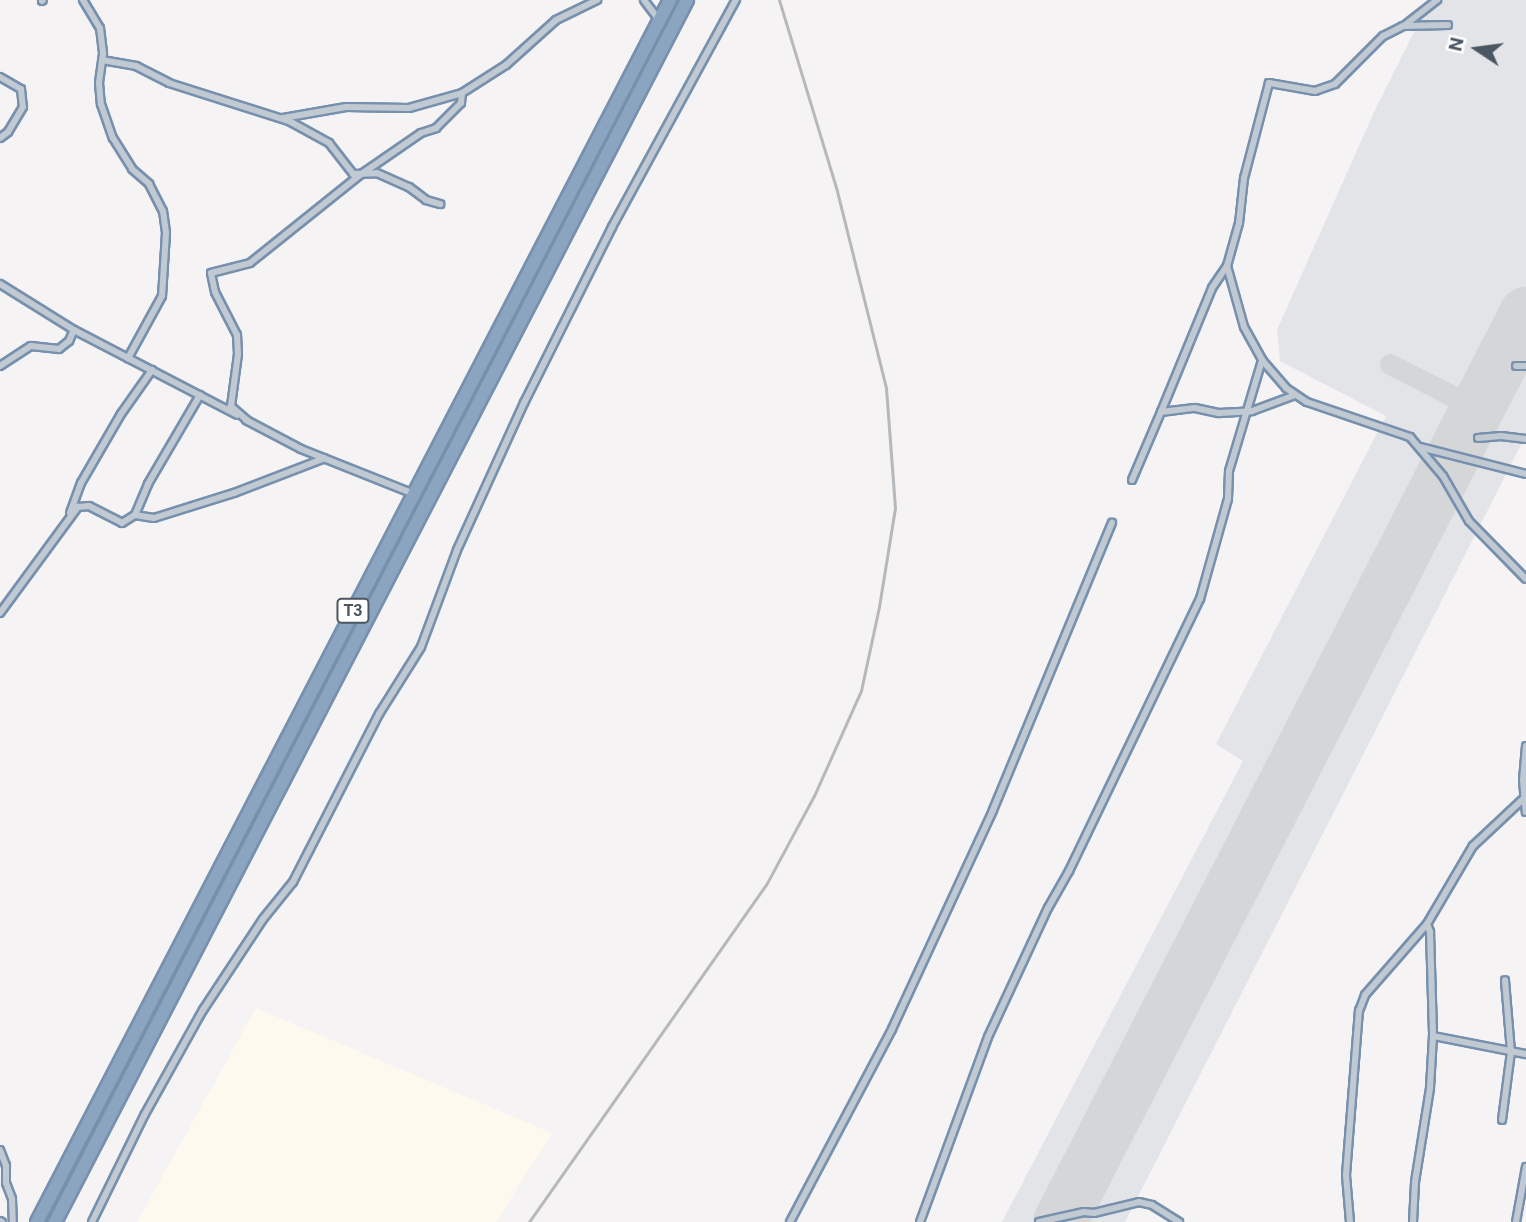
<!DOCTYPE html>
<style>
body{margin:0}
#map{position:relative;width:1526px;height:1222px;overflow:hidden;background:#f5f3f3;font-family:Roboto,sans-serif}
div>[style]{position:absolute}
.commercial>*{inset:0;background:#fdf9ef}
.airport>*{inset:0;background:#e2e4e7}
.taxiway>*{height:21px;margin:-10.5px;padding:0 10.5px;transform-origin:10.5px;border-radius:10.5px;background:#d5d6d8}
.runway>*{height:54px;margin:-27px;padding:0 27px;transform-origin:27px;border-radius:27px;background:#d5d6d8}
.roads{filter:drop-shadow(2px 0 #7690ad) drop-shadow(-2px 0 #7690ad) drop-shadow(0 2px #7690ad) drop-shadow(0 -2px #7690ad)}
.street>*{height:6px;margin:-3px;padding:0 3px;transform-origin:3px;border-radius:3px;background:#c1cad2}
.highway>*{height:12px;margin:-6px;padding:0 6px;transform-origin:6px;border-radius:6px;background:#8ba5c1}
.rail>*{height:2.5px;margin:-1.25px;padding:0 1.25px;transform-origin:1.25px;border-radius:1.25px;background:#b5b8bd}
span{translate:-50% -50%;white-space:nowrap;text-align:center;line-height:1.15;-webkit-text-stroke:6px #fff;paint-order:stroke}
.shield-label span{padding:2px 5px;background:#fff;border:2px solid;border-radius:5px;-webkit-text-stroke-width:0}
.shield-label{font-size:16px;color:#4a5661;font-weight:700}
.north{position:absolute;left:1442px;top:14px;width:70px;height:70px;-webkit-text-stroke:5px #fff;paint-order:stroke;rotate:283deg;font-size:19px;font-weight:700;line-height:28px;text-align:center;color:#4a5661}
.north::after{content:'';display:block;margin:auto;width:24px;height:32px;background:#4a5661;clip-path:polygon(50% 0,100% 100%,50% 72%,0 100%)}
</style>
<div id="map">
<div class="commercial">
<i style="clip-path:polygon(256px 1008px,552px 1133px,496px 1222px,137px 1222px)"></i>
</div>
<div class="airport">
<i style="clip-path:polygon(1430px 0,1526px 0,1526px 435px,1125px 1222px,1002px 1222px,1243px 761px,1216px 744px,1386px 416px,1280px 361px,1277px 330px,1375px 110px)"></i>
</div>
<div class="taxiway">
<i style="left:1390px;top:364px;width:99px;rotate:27.1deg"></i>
</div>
<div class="runway">
<i style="left:1060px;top:1222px;width:1021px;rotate:-62.83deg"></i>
</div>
<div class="roads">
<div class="street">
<i style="left:83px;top:0;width:33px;rotate:59deg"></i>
<i style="left:100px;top:28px;width:26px;rotate:83deg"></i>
<i style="left:103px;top:54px;width:29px;rotate:98deg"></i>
<i style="left:99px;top:83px;width:21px;rotate:85deg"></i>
<i style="left:101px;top:104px;width:36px;rotate:71deg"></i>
<i style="left:113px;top:138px;width:36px;rotate:58deg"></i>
<i style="left:132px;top:169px;width:23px;rotate:41deg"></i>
<i style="left:149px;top:184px;width:30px;rotate:63deg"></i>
<i style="left:163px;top:211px;width:22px;rotate:82deg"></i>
<i style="left:166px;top:233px;width:63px;rotate:93.6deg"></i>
<i style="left:162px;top:296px;width:71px;rotate:118.7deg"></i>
<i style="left:644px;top:0;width:25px;rotate:53deg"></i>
<i style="left:42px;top:1px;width:1px;rotate:-45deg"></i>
<i style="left:1405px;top:25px;width:41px;rotate:-38deg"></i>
<i style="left:1448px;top:25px;width:45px;rotate:178.7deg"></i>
<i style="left:1403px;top:26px;width:22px;rotate:153deg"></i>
<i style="left:1383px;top:36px;width:68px;rotate:135deg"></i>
<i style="left:1335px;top:84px;width:21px;rotate:161deg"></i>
<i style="left:1315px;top:91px;width:47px;rotate:-170.1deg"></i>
<i style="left:1269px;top:83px;width:98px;rotate:104.7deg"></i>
<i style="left:1244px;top:178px;width:45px;rotate:96.3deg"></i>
<i style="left:1239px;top:223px;width:45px;rotate:105.6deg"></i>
<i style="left:1227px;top:266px;width:63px;rotate:74.4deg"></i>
<i style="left:1244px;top:327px;width:38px;rotate:61deg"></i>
<i style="left:1262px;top:360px;width:37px;rotate:49deg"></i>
<i style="left:1286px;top:388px;width:25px;rotate:34deg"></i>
<i style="left:1307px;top:402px;width:109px;rotate:18.8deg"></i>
<i style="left:1410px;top:437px;width:51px;rotate:49.8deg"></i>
<i style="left:1443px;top:476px;width:52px;rotate:60deg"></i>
<i style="left:1469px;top:521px;width:81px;rotate:45.5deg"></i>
<i style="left:102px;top:60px;width:35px;rotate:10deg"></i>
<i style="left:136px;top:66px;width:37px;rotate:27deg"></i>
<i style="left:169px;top:83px;width:126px;rotate:17.6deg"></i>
<i style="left:289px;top:121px;width:46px;rotate:28.8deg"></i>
<i style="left:329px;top:143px;width:39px;rotate:52deg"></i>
<i style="left:353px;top:174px;width:24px;rotate:-2deg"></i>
<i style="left:377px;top:173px;width:35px;rotate:24deg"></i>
<i style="left:409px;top:187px;width:21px;rotate:37deg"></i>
<i style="left:426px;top:200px;width:15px;rotate:16deg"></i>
<i style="left:0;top:77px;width:24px;rotate:30deg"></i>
<i style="left:21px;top:89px;width:18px;rotate:84deg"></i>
<i style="left:23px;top:107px;width:29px;rotate:121deg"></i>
<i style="left:8px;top:132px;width:10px;rotate:143deg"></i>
<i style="left:283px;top:118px;width:64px;rotate:-9.9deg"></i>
<i style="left:346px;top:107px;width:63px;rotate:0.9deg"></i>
<i style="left:409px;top:108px;width:55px;rotate:-15.8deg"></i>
<i style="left:0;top:284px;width:87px;rotate:31.9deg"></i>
<i style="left:74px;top:330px;width:184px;rotate:27.5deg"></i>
<i style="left:0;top:366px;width:37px;rotate:-33deg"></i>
<i style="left:31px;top:346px;width:28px;rotate:6deg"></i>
<i style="left:59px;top:349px;width:13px;rotate:-39deg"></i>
<i style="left:69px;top:341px;width:12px;rotate:-66deg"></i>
<i style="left:1516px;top:366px;width:10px"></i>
<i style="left:1161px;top:412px;width:134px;rotate:-67.6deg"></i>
<i style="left:1212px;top:288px;width:27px;rotate:-56deg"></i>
<i style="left:246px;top:420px;width:62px;rotate:27.8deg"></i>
<i style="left:301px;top:449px;width:122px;rotate:21.7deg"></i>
<i style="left:248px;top:421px;width:23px;rotate:-139deg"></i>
<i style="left:231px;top:406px;width:52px;rotate:-82.3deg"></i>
<i style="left:238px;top:354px;width:19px;rotate:-93deg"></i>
<i style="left:237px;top:335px;width:48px;rotate:-117.1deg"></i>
<i style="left:215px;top:292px;width:19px;rotate:-102deg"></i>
<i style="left:211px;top:273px;width:40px;rotate:-14.4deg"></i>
<i style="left:250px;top:263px;width:141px;rotate:-38.7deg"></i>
<i style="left:360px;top:175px;width:74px;rotate:-34.5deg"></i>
<i style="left:421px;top:133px;width:16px;rotate:-18deg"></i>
<i style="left:436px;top:128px;width:35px;rotate:-45deg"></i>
<i style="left:461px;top:103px;width:10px;rotate:-84deg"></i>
<i style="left:462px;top:93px;width:52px;rotate:-32.5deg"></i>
<i style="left:506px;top:65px;width:67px;rotate:-42deg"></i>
<i style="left:556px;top:20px;width:46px;rotate:-26deg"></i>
<i style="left:1478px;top:438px;width:23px;rotate:-5deg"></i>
<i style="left:1501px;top:436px;width:25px;rotate:7deg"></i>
<i style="left:1420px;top:447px;width:109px;rotate:14.3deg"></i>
<i style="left:1132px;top:480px;width:74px;rotate:-66.9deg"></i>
<i style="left:1161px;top:412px;width:34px;rotate:-7deg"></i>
<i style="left:1195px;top:408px;width:25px;rotate:12deg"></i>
<i style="left:1219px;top:413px;width:33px;rotate:-3deg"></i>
<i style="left:1252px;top:411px;width:46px;rotate:-20.4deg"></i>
<i style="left:70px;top:513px;width:32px;rotate:-70deg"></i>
<i style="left:81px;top:483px;width:80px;rotate:-59.9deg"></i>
<i style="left:121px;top:414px;width:54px;rotate:-54.8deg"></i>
<i style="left:135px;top:515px;width:19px;rotate:9deg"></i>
<i style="left:154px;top:518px;width:84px;rotate:-17.4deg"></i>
<i style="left:234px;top:493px;width:97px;rotate:-21deg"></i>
<i style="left:0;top:613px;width:132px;rotate:-53.7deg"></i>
<i style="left:78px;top:507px;width:11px;rotate:-5deg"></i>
<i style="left:89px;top:506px;width:37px;rotate:27deg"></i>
<i style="left:122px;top:523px;width:15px;rotate:-32deg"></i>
<i style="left:135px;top:515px;width:34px;rotate:-67deg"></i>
<i style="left:148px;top:484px;width:103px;rotate:-59.7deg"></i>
<i style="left:1526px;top:746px;width:34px;rotate:95deg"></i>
<i style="left:1523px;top:780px;width:32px;rotate:85deg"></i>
<i style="left:1427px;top:924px;width:9px;rotate:69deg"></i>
<i style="left:1430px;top:932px;width:104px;rotate:88.3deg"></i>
<i style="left:1502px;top:1120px;width:69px;rotate:-82.5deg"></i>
<i style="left:1511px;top:1052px;width:72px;rotate:-94.8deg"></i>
<i style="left:0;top:1150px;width:17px;rotate:69deg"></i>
<i style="left:6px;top:1166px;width:17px;rotate:90deg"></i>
<i style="left:6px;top:1183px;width:17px;rotate:69deg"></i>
<i style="left:12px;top:1199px;width:23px;rotate:88deg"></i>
<i style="left:0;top:1221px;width:2px;rotate:27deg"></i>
<i style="left:92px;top:1222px;width:120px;rotate:-63.9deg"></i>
<i style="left:145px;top:1114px;width:119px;rotate:-60.9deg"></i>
<i style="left:203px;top:1010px;width:109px;rotate:-56.6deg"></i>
<i style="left:263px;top:919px;width:48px;rotate:-51deg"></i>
<i style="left:293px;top:882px;width:189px;rotate:-62.9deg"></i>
<i style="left:379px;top:714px;width:79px;rotate:-57.9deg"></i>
<i style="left:421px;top:647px;width:103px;rotate:-69.6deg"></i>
<i style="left:457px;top:550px;width:162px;rotate:-65.5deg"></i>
<i style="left:524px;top:403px;width:197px;rotate:-63.4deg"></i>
<i style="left:612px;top:227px;width:259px;rotate:-61.4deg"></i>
<i style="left:790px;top:1222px;width:218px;rotate:-62.1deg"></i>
<i style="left:892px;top:1029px;width:241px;rotate:-65.2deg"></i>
<i style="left:993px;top:810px;width:311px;rotate:-67.5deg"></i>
<i style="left:920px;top:1222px;width:197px;rotate:-69.8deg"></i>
<i style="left:988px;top:1037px;width:142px;rotate:-65.1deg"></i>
<i style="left:1048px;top:908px;width:43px;rotate:-60.4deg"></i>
<i style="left:1069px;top:871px;width:302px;rotate:-64.3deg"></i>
<i style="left:1200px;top:599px;width:104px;rotate:-74.4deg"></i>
<i style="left:1228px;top:499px;width:28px;rotate:-88deg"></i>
<i style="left:1229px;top:471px;width:116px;rotate:-73.4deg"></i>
<i style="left:1039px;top:1222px;width:46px;rotate:-12.5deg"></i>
<i style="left:1084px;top:1212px;width:10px;rotate:6deg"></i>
<i style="left:1094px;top:1213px;width:46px;rotate:-13.7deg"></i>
<i style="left:1139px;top:1202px;width:13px;rotate:13deg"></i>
<i style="left:1152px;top:1205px;width:32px;rotate:32deg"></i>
<i style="left:1350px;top:1222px;width:47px;rotate:-94.9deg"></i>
<i style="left:1346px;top:1175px;width:165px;rotate:-85.5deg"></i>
<i style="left:1359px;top:1011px;width:17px;rotate:-69deg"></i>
<i style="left:1365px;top:995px;width:94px;rotate:-48.9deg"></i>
<i style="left:1427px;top:924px;width:91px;rotate:-59.5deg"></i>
<i style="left:1473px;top:846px;width:69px;rotate:-43.2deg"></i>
<i style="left:1413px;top:1222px;width:40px;rotate:-87.1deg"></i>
<i style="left:1415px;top:1182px;width:95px;rotate:-80.9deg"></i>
<i style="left:1430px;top:1088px;width:52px;rotate:-86.7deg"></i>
<i style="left:1433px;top:1036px;width:95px;rotate:11deg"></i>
<i style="left:1516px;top:1222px;width:56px;rotate:-79.7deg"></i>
</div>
<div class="highway">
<i style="left:37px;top:1222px;width:1376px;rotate:-62.62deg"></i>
<i style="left:55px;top:1222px;width:1376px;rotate:-62.65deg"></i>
</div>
</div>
<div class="rail">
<i style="left:529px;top:1222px;width:412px;rotate:-54.9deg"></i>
<i style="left:766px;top:885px;width:101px;rotate:-61.7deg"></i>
<i style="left:814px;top:796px;width:115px;rotate:-65.9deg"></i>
<i style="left:861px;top:691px;width:86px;rotate:-77.9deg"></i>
<i style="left:879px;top:607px;width:100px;rotate:-80.8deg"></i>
<i style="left:895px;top:508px;width:120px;rotate:-94.3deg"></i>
<i style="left:886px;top:388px;width:203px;rotate:-104deg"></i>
<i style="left:837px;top:191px;width:200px;rotate:-106.9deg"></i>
</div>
<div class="shield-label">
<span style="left:353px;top:611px">T3</span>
</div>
<div class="north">N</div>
</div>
